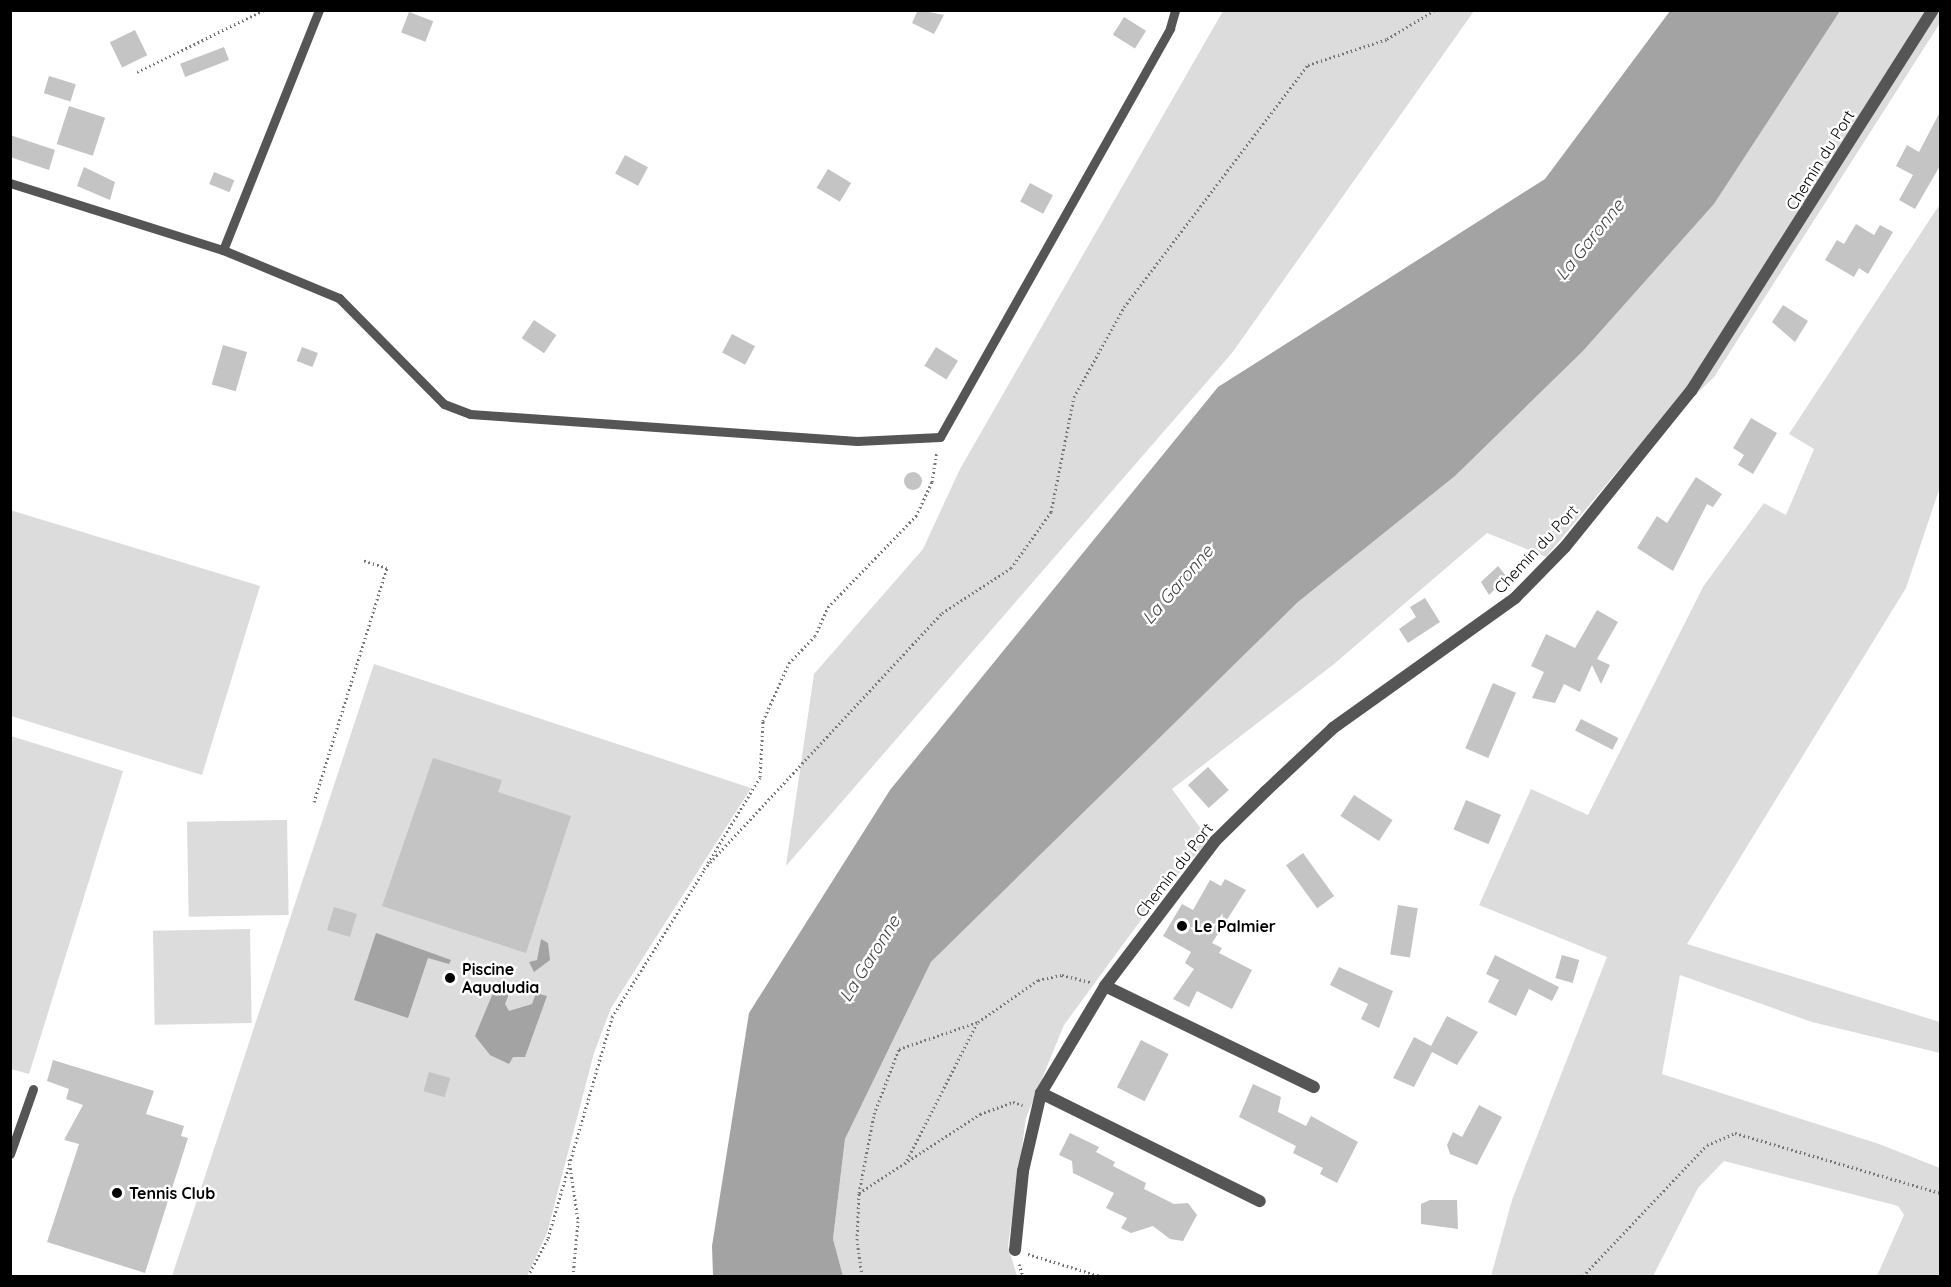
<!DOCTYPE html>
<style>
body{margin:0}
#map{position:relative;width:1951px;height:1287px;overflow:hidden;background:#fff;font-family:Quicksand,sans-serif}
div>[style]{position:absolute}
.green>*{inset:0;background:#dcdcdc;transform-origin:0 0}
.water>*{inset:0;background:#a3a3a3}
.building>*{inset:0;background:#c4c4c4;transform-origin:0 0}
.round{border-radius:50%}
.path>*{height:3px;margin-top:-1.5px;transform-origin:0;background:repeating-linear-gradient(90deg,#777 0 1.5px,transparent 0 4.5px)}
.service>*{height:9px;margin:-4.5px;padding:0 4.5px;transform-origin:4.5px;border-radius:4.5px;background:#555}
.minor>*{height:12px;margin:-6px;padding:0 6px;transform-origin:6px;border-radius:6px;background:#555}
.dots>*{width:16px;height:16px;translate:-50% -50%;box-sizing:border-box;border:3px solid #fff;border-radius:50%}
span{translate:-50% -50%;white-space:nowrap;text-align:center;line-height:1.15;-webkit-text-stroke:5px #fff;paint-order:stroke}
.street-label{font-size:16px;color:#000}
.poi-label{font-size:16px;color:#000;font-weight:700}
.left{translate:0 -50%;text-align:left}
.water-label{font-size:18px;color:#444;font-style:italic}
.frame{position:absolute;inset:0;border:12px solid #000;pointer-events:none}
</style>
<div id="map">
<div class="green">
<i style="clip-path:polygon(1223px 11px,1474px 11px,1232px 353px,786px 866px,814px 674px,923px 549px,960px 469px)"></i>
<i style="clip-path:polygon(1840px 11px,1940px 11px,1940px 23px,1714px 377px,1621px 467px,1546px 557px,1487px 533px,1334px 664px,1172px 789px,1209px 840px,1157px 898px,1064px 1025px,1026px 1118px,1008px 1246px,1017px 1276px,843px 1276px,833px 1239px,845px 1139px,931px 962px,1298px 602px,1455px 476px,1583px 351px,1714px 204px)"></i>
<i style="clip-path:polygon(1940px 204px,1940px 487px,1906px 588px,1687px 944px,1940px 1022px,1940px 1053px,1812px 1022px,1680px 975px,1662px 1074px,1879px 1144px,1940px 1168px,1940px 1276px,1877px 1276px,1904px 1215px,1898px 1206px,1724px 1161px,1698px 1188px,1653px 1276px,1491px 1276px,1512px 1200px,1607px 957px,1479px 905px,1531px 789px,1588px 815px,1703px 587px,1764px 503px,1786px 515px,1814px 449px,1789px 434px)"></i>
<i style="clip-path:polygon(10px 510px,260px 586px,202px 775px,11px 716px)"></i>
<i style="clip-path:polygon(374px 664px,751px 788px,611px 1008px,594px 1053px,547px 1233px,527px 1276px,172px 1276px)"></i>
<i style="clip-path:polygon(11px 736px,123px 771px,29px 1074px,11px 1069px)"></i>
<i style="left:287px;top:820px;width:95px;height:100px;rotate:89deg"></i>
<i style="left:250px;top:929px;width:94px;height:97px;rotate:89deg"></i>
</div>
<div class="water">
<i style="clip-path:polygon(1670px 11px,1840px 11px,1714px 204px,1583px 351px,1455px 476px,1298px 602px,931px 962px,845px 1139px,833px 1239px,843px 1276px,713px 1276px,712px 1246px,749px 1013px,890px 790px,1218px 387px,1545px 179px)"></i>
<i style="clip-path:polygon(376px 933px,451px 960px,449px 964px,428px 958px,408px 1018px,354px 1000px)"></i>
<i style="clip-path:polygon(541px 939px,548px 943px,550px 960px,534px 972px,529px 962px,537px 960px)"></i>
<i style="clip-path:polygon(498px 981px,512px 986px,505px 1004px,509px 1011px,532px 1004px,536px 993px,547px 996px,525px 1057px,513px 1057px,509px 1064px,490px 1055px,475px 1036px)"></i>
</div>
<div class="building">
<i style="clip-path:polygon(918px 10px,944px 15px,934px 34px,912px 23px)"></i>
<i style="left:409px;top:12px;width:26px;height:22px;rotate:21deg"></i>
<i style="left:1124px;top:17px;width:26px;height:21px;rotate:32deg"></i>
<i style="left:135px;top:30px;width:28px;height:28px;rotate:64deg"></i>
<i style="left:224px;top:47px;width:14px;height:47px;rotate:69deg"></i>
<i style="left:49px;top:76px;width:28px;height:18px;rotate:17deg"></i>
<i style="left:69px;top:106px;width:38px;height:40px;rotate:18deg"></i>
<i style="clip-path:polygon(1941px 110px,1941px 164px,1915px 209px,1899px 200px,1913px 175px,1896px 166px,1907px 145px,1919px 152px)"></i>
<i style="clip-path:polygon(10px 135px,55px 150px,49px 170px,10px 157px)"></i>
<i style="left:625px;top:155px;width:26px;height:21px;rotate:28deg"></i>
<i style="clip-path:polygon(84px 167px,115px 182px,110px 200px,77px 186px)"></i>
<i style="left:828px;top:169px;width:27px;height:22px;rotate:31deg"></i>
<i style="left:214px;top:172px;width:22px;height:13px;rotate:22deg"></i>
<i style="left:1030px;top:183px;width:26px;height:21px;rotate:28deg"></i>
<i style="clip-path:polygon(1856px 224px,1874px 235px,1880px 225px,1893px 232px,1868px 274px,1859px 268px,1854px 277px,1825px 260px,1837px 240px,1844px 244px)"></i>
<i style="clip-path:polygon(1783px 305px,1808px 321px,1795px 342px,1772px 322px)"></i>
<i style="left:534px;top:320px;width:27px;height:22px;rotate:34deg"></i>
<i style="left:732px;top:334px;width:26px;height:21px;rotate:28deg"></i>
<i style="left:223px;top:345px;width:25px;height:41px;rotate:16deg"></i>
<i style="left:302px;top:347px;width:17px;height:15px;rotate:21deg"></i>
<i style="left:936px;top:347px;width:26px;height:22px;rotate:32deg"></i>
<i style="clip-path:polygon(1751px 418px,1777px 433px,1753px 474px,1738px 465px,1744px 455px,1733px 448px)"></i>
<i class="round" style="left:904px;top:472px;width:18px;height:18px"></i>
<i style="clip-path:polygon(1696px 477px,1722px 494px,1713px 507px,1707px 504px,1673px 571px,1637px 548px,1657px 516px,1667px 523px)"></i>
<i style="clip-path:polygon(1498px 566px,1507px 577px,1489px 595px,1481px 582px)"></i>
<i style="clip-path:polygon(1425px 598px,1440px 622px,1408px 643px,1399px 629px,1416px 617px,1410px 607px)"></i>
<i style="clip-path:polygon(1597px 610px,1618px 622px,1597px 659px,1610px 665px,1601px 684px,1592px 665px,1580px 692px,1564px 684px,1555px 703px,1532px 698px,1544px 672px,1531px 666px,1546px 634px,1575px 648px)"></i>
<i style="left:1493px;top:683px;width:25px;height:71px;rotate:23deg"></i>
<i style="left:1581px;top:719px;width:42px;height:13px;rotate:27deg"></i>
<i style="clip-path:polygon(433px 758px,502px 780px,498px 792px,571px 816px,526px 953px,382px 906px)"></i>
<i style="left:1208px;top:767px;width:31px;height:27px;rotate:48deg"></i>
<i style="left:1354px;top:795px;width:46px;height:25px;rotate:33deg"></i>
<i style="left:1466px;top:800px;width:38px;height:32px;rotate:23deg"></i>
<i style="left:1303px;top:853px;width:53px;height:21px;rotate:54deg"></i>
<i style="clip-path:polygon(1225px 879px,1246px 890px,1212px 943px,1222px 948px,1219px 953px,1252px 970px,1232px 1009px,1197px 991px,1189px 1007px,1173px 999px,1194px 969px,1185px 963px,1191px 952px,1163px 936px,1182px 904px,1193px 910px,1210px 880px,1221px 886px)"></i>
<i style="left:1398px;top:905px;width:20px;height:50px;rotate:9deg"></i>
<i style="left:334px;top:907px;width:24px;height:24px;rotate:17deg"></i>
<i style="clip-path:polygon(1495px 955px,1559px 987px,1552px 1001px,1529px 989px,1516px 1016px,1488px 1002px,1499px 980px,1486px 974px)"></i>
<i style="left:1562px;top:955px;width:18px;height:24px;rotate:16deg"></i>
<i style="clip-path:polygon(1339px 967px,1393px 991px,1379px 1028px,1361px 1019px,1368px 1004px,1330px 985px)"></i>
<i style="clip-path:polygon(1447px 1016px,1478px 1032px,1457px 1065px,1432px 1052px,1414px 1087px,1393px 1078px,1414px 1037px,1431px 1046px)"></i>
<i style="left:1141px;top:1040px;width:31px;height:53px;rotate:27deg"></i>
<i style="clip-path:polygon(53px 1060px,154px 1091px,146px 1114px,184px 1126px,181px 1136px,188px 1138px,145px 1273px,47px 1242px,79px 1144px,64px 1140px,83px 1105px,66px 1099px,69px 1089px,47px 1081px)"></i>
<i style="left:429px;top:1072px;width:22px;height:20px;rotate:16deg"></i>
<i style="clip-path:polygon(1253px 1084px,1281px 1097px,1278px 1112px,1306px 1126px,1311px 1116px,1358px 1142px,1337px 1183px,1320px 1174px,1323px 1168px,1293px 1153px,1296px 1146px,1239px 1117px)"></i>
<i style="clip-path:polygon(1479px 1105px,1502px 1117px,1477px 1165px,1450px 1154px,1447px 1145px,1453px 1132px,1462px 1137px)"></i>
<i style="clip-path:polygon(1070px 1133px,1099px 1147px,1096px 1152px,1115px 1162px,1113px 1166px,1146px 1183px,1144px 1189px,1174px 1204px,1188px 1203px,1197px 1215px,1183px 1241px,1170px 1239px,1153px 1226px,1131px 1233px,1121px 1228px,1127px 1218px,1106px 1208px,1114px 1193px,1073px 1173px,1072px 1161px,1059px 1155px)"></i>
<i style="clip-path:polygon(1430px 1200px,1457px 1200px,1458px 1229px,1421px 1224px,1421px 1204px)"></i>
</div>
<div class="path">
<i style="left:137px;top:72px;width:141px;rotate:-26deg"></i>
<i style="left:314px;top:802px;width:245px;rotate:-72.7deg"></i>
<i style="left:387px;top:568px;width:25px;rotate:-162deg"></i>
<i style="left:708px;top:863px;width:100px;rotate:-58.8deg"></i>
<i style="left:760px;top:777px;width:56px;rotate:-86.9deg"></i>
<i style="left:763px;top:721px;width:64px;rotate:-65.9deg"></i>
<i style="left:789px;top:663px;width:37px;rotate:-46deg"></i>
<i style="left:815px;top:636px;width:32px;rotate:-66deg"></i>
<i style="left:828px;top:607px;width:127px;rotate:-46deg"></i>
<i style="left:916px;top:516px;width:38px;rotate:-65deg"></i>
<i style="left:932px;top:482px;width:31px;rotate:-81deg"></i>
<i style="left:704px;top:869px;width:350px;rotate:-47.1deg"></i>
<i style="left:942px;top:613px;width:82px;rotate:-33.1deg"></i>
<i style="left:1011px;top:568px;width:69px;rotate:-54.5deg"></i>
<i style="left:1051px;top:512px;width:117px;rotate:-78.7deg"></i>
<i style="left:1074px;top:397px;width:103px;rotate:-60.9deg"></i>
<i style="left:1124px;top:307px;width:304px;rotate:-52.8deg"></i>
<i style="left:1308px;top:65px;width:83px;rotate:-18.2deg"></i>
<i style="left:1387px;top:39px;width:56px;rotate:-31.1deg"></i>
<i style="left:569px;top:1159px;width:63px;rotate:81.7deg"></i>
<i style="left:578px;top:1221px;width:55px;rotate:95.2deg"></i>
<i style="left:905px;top:1164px;width:158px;rotate:-62.9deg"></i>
<i style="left:859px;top:1193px;width:145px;rotate:-33.1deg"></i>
<i style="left:980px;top:1114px;width:35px;rotate:-20deg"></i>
<i style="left:1013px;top:1102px;width:10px;rotate:17deg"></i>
<i style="left:1028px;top:1254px;width:75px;rotate:17deg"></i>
<i style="left:1019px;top:1264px;width:13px;rotate:72deg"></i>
<i style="left:528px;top:1276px;width:43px;rotate:-62.2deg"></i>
<i style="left:548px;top:1238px;width:230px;rotate:-73.8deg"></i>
<i style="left:612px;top:1017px;width:175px;rotate:-57.9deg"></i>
<i style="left:862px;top:1276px;width:36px;rotate:-98deg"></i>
<i style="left:857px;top:1240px;width:47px;rotate:-87.6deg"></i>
<i style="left:859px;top:1193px;width:80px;rotate:-79.2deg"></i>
<i style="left:874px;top:1114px;width:70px;rotate:-69deg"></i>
<i style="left:899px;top:1049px;width:83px;rotate:-18.9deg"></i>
<i style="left:978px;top:1022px;width:73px;rotate:-35deg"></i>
<i style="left:1038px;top:980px;width:25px;rotate:-12deg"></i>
<i style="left:1062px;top:975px;width:30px;rotate:14deg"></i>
<i style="left:1583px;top:1276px;width:180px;rotate:-46.6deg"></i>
<i style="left:1707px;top:1145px;width:30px;rotate:-23deg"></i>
<i style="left:1735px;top:1133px;width:214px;rotate:16.3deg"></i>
</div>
<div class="service">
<i style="left:10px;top:183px;width:223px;rotate:17.5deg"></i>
<i style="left:223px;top:250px;width:126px;rotate:22.5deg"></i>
<i style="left:339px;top:298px;width:149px;rotate:45.3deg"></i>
<i style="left:444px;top:404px;width:28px;rotate:21deg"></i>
<i style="left:470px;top:414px;width:388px;rotate:4deg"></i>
<i style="left:857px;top:441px;width:83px;rotate:-2.8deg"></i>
<i style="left:940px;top:437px;width:469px;rotate:-60.6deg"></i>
<i style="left:1170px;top:28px;width:19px;rotate:-74deg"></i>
<i style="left:223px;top:250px;width:258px;rotate:-68.2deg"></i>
<i style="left:10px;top:1154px;width:69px;rotate:-70.5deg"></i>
</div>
<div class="minor">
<i style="left:1105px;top:986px;width:232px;rotate:25.8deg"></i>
<i style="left:1041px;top:1093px;width:244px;rotate:26.3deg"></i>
<i style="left:1015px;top:1250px;width:79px;rotate:-84.2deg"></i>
<i style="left:1023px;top:1171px;width:80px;rotate:-77deg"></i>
<i style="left:1041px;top:1093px;width:125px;rotate:-59.1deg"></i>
<i style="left:1105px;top:986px;width:182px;rotate:-52.8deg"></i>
<i style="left:1215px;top:841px;width:71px;rotate:-44.4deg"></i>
<i style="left:1266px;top:791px;width:92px;rotate:-43.2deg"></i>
<i style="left:1333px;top:728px;width:224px;rotate:-35.5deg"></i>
<i style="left:1515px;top:598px;width:71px;rotate:-45.6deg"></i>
<i style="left:1565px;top:547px;width:201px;rotate:-51.1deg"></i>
<i style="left:1691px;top:391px;width:451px;rotate:-57.6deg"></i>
</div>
<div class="dots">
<i style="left:1182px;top:926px;background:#000"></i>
<i style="left:450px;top:978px;background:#000"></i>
<i style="left:117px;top:1193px;background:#000"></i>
</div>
<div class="street-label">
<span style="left:1820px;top:160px;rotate:-58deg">Chemin du Port</span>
<span style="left:1536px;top:549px;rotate:-47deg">Chemin du Port</span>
<span style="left:1174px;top:870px;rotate:-52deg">Chemin du Port</span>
</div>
<div class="poi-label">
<span class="left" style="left:1194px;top:926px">Le Palmier</span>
<span class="left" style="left:462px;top:978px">Piscine<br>Aqualudia</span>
<span class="left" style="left:129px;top:1193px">Tennis Club</span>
</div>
<div class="water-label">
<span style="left:1590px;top:240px;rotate:-51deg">La Garonne</span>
<span style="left:1178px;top:585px;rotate:-49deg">La Garonne</span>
<span style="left:870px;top:959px;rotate:-58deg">La Garonne</span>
</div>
<div class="frame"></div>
</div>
